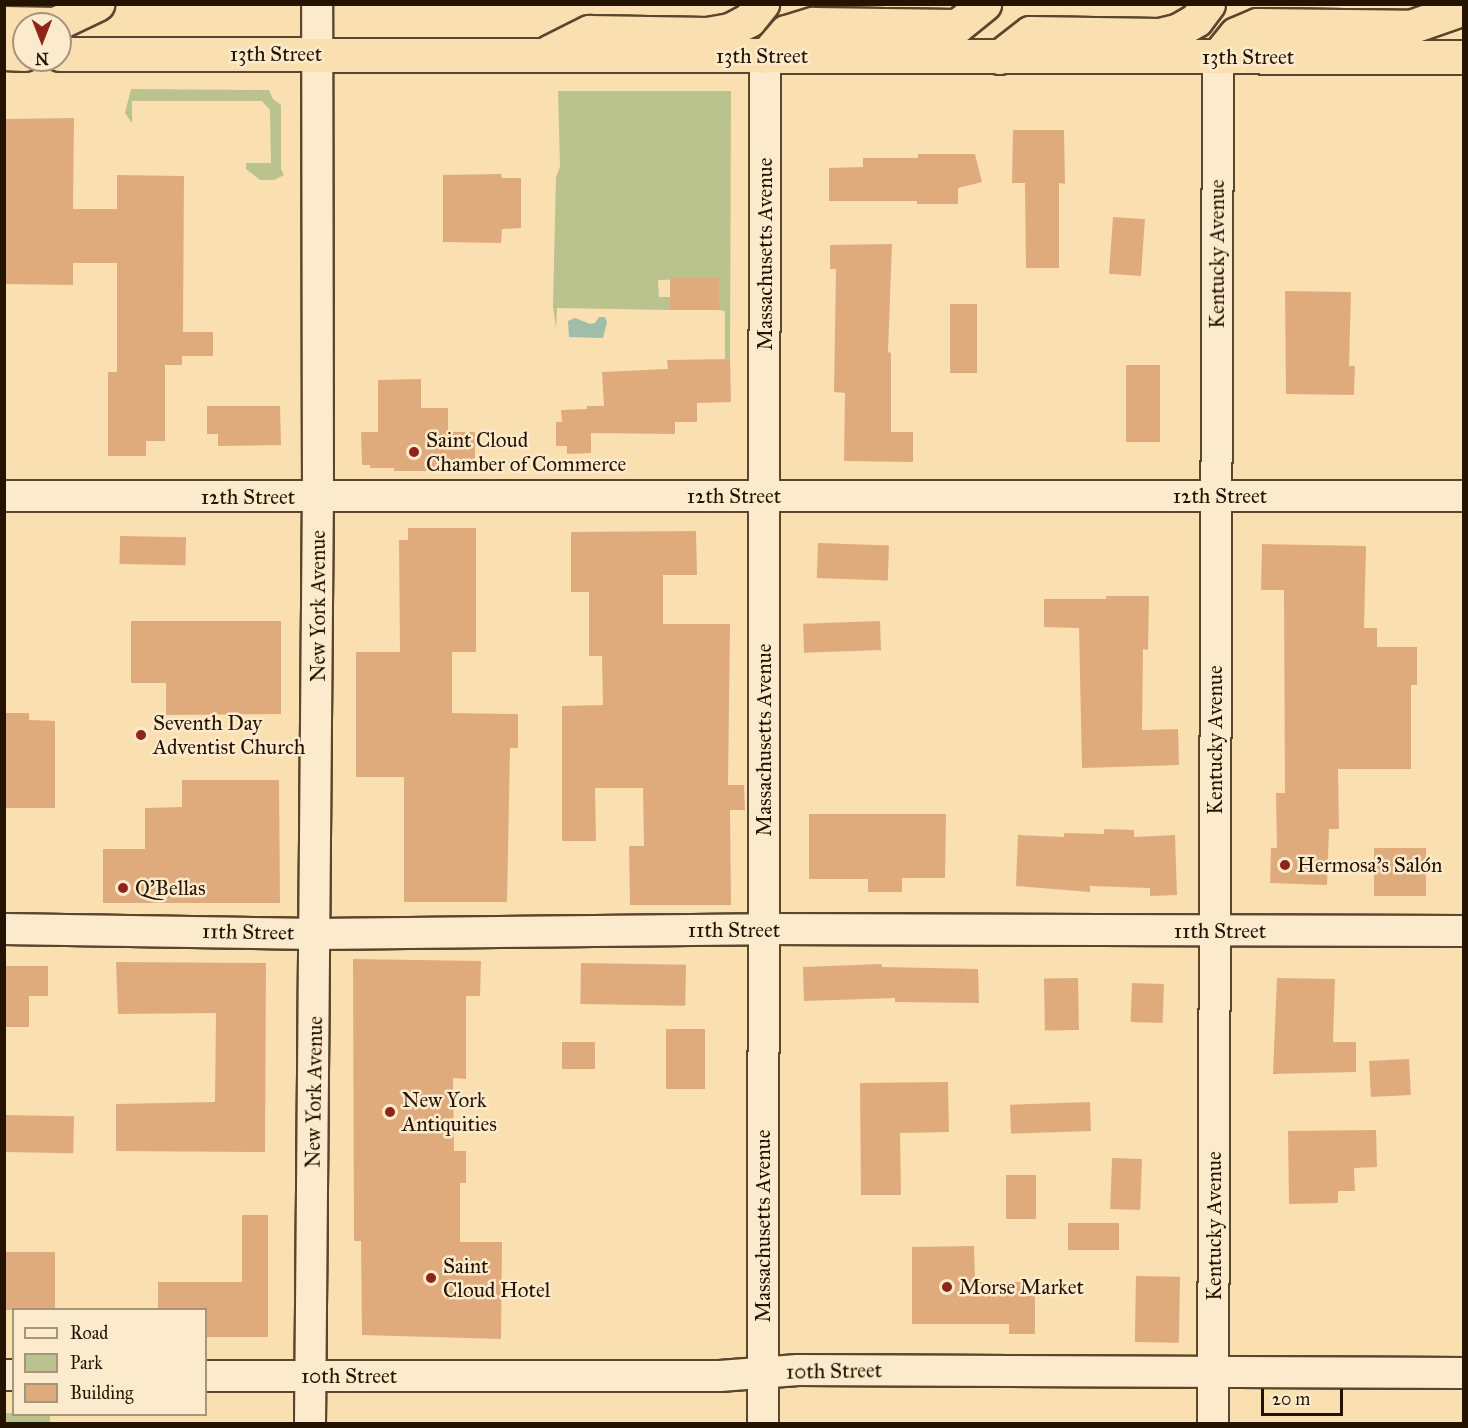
<!DOCTYPE html>
<meta charset="utf-8">
<style>
body{margin:0}
#map{position:relative;width:1468px;height:1428px;overflow:hidden;background:#fadfb1;font-family:"IM FELL Great Primer",serif}
div>[style]{position:absolute}
.green>*{inset:0;background:#bac28e}
.water>*{inset:0;background:#9fbda9}
.building>*{inset:0;background:#dfab7d;transform-origin:0 0}
.roads{filter:drop-shadow(2px 0 #5a462d) drop-shadow(-2px 0 #5a462d) drop-shadow(0 2px #5a462d) drop-shadow(0 -2px #5a462d)}
.minor>*{height:30px;margin:-15px;padding:0 15px;transform-origin:15px;border-radius:15px;background:#fceacc}
.highway>*{height:33px;margin:-16.5px;padding:0 16.5px;transform-origin:16.5px;border-radius:16.5px;background:#fadfb1}
.dots>*{width:16px;height:16px;translate:-50% -50%;box-sizing:border-box;border:3px solid #fceacc;border-radius:50%}
span{translate:-50% -50%;white-space:nowrap;text-align:center;line-height:1.15;-webkit-text-stroke:5px #fceacc;paint-order:stroke}
.street-label{font-size:21px;color:#241301}
.poi-label{font-size:21px;color:#241301}
.left{translate:0 -50%;text-align:left}
.frame{position:absolute;inset:0;border:6px solid #241301;pointer-events:none}
.legend{position:absolute;left:12px;top:1308px;width:195px;height:108px;box-sizing:border-box;background:#fceacc;border:2px solid #a6947b;margin:0;padding:8px 10px;list-style:none;font-size:18px;color:#241301}
.legend li{display:flex;align-items:center;gap:12px;height:30px}
.legend b{width:30px;border:2px solid #a6947b}
.north{position:absolute;left:12px;top:12px;width:60px;height:60px;box-sizing:border-box;background:#fceacc;border:2px solid #a6947b;border-radius:50%;rotate:180deg;font-size:16px;font-weight:700;line-height:24px;text-align:center;color:#241301}
.north::after{content:'';display:block;margin:auto;width:21px;height:27px;background:#8f2418;clip-path:polygon(50% 0,100% 100%,50% 72%,0 100%)}
.scale{position:absolute;left:1261px;top:1389px;width:82px;height:27px;box-sizing:border-box;border:3px solid #241301;border-top:0;padding-left:8px;font-size:18px;line-height:21px;white-space:nowrap;color:#241301;-webkit-text-stroke:4px #fceacc;paint-order:stroke}
</style>
<div id="map">
<div class="green">
<i style="clip-path:polygon(131px 89px,269px 90px,273px 99px,281px 105px,281px 169px,284px 175px,274px 180px,260px 180px,246px 169px,246px 163px,271px 163px,270px 110px,262px 101px,132px 101px,132px 123px,125px 113px)"></i>
<i style="clip-path:polygon(558px 91px,731px 91px,730px 359px,725px 359px,725px 311px,719px 310px,719px 278px,658px 280px,659px 297px,671px 297px,671px 310px,557px 308px,556px 329px,553px 306px,556px 177px,560px 167px)"></i>
<i style="clip-path:polygon(5px 1413px,50px 1415px,50px 1423px,5px 1423px)"></i>
</div>
<div class="water">
<i style="clip-path:polygon(599px 317px,605px 317px,607px 322px,603px 338px,569px 337px,568px 321px,575px 318px,590px 324px,595px 323px)"></i>
</div>
<div class="building">
<i style="clip-path:polygon(74px 118px,73px 209px,117px 209px,117px 175px,184px 176px,183px 332px,213px 332px,213px 356px,182px 356px,182px 365px,165px 365px,165px 441px,146px 441px,146px 456px,108px 456px,108px 372px,117px 372px,117px 263px,73px 263px,73px 285px,4px 284px,4px 119px)"></i>
<i style="clip-path:polygon(1013px 130px,1064px 130px,1065px 184px,1059px 183px,1059px 268px,1026px 268px,1025px 183px,1012px 183px)"></i>
<i style="clip-path:polygon(918px 154px,975px 154px,982px 182px,958px 188px,958px 204px,917px 204px,917px 201px,829px 201px,829px 168px,863px 167px,863px 158px,918px 158px)"></i>
<i style="clip-path:polygon(501px 174px,502px 178px,521px 178px,521px 228px,502px 229px,501px 243px,443px 242px,443px 175px)"></i>
<i style="left:1113px;top:217px;width:32px;height:57px;rotate:4deg"></i>
<i style="clip-path:polygon(892px 244px,888px 352px,891px 353px,891px 432px,913px 432px,913px 462px,844px 461px,845px 393px,834px 392px,836px 269px,830px 269px,830px 245px)"></i>
<i style="left:719px;top:278px;width:32px;height:49px;rotate:90deg"></i>
<i style="clip-path:polygon(1285px 291px,1351px 292px,1349px 366px,1355px 366px,1354px 395px,1286px 394px)"></i>
<i style="left:950px;top:304px;width:27px;height:69px"></i>
<i style="clip-path:polygon(730px 359px,731px 402px,697px 403px,697px 422px,675px 422px,675px 434px,591px 433px,591px 453px,567px 454px,567px 446px,556px 446px,556px 422px,562px 422px,561px 410px,587px 409px,587px 406px,604px 406px,602px 372px,668px 369px,667px 360px)"></i>
<i style="left:1126px;top:365px;width:34px;height:77px"></i>
<i style="clip-path:polygon(421px 379px,421px 408px,448px 408px,448px 432px,475px 432px,475px 464px,454px 464px,454px 471px,394px 471px,394px 468px,370px 468px,370px 465px,362px 465px,361px 432px,378px 432px,378px 380px)"></i>
<i style="clip-path:polygon(207px 406px,280px 406px,281px 445px,218px 446px,218px 434px,207px 434px)"></i>
<i style="clip-path:polygon(408px 528px,476px 528px,476px 652px,452px 652px,452px 713px,518px 714px,518px 748px,510px 748px,507px 902px,404px 902px,404px 777px,356px 777px,356px 652px,400px 652px,399px 540px,408px 540px)"></i>
<i style="clip-path:polygon(696px 531px,697px 575px,663px 575px,663px 624px,730px 624px,728px 785px,744px 785px,745px 810px,730px 810px,731px 905px,630px 905px,629px 846px,644px 846px,643px 788px,595px 788px,596px 841px,562px 841px,562px 706px,603px 705px,602px 656px,589px 656px,589px 592px,571px 592px,571px 532px)"></i>
<i style="left:120px;top:536px;width:66px;height:28px;rotate:1deg"></i>
<i style="left:818px;top:543px;width:71px;height:35px;rotate:2deg"></i>
<i style="clip-path:polygon(1262px 544px,1366px 546px,1364px 628px,1377px 628px,1377px 647px,1417px 647px,1417px 685px,1411px 685px,1411px 769px,1338px 769px,1339px 829px,1329px 829px,1327px 885px,1270px 883px,1271px 848px,1277px 848px,1276px 793px,1285px 793px,1284px 590px,1261px 590px)"></i>
<i style="clip-path:polygon(1106px 596px,1149px 596px,1148px 650px,1143px 649px,1142px 730px,1178px 729px,1179px 765px,1082px 768px,1079px 628px,1044px 627px,1044px 599px,1106px 599px)"></i>
<i style="clip-path:polygon(131px 621px,281px 621px,281px 714px,166px 715px,166px 683px,131px 683px)"></i>
<i style="left:880px;top:621px;width:29px;height:77px;rotate:88deg"></i>
<i style="clip-path:polygon(4px 713px,29px 713px,29px 720px,55px 721px,55px 808px,4px 808px)"></i>
<i style="clip-path:polygon(182px 780px,279px 780px,280px 903px,103px 903px,103px 849px,145px 849px,145px 808px,182px 807px)"></i>
<i style="clip-path:polygon(809px 814px,946px 814px,945px 878px,902px 878px,902px 892px,868px 892px,868px 879px,809px 879px)"></i>
<i style="clip-path:polygon(1104px 829px,1134px 830px,1134px 837px,1175px 835px,1177px 895px,1150px 896px,1150px 888px,1090px 886px,1090px 892px,1016px 886px,1018px 835px,1064px 837px,1064px 833px,1104px 834px)"></i>
<i style="left:1426px;top:848px;width:48px;height:52px;rotate:90deg"></i>
<i style="clip-path:polygon(353px 959px,481px 961px,480px 996px,466px 996px,466px 1079px,453px 1078px,454px 1151px,466px 1151px,466px 1183px,460px 1183px,460px 1242px,502px 1242px,501px 1339px,362px 1335px,361px 1241px,354px 1241px)"></i>
<i style="clip-path:polygon(116px 962px,266px 963px,265px 1152px,116px 1151px,116px 1104px,215px 1102px,216px 1013px,118px 1014px)"></i>
<i style="left:581px;top:963px;width:105px;height:41px;rotate:1deg"></i>
<i style="clip-path:polygon(881px 964px,882px 967px,978px 969px,979px 1003px,895px 1002px,895px 998px,804px 1001px,803px 967px)"></i>
<i style="clip-path:polygon(4px 966px,48px 966px,48px 996px,29px 996px,29px 1027px,4px 1027px)"></i>
<i style="left:1078px;top:978px;width:52px;height:34px;rotate:89deg"></i>
<i style="clip-path:polygon(1277px 978px,1335px 979px,1333px 1042px,1356px 1042px,1356px 1072px,1273px 1074px)"></i>
<i style="left:1132px;top:983px;width:32px;height:39px;rotate:2deg"></i>
<i style="left:666px;top:1029px;width:39px;height:60px"></i>
<i style="left:562px;top:1042px;width:33px;height:27px"></i>
<i style="left:1409px;top:1059px;width:36px;height:40px;rotate:87deg"></i>
<i style="clip-path:polygon(948px 1082px,949px 1132px,900px 1133px,901px 1195px,861px 1195px,860px 1083px)"></i>
<i style="left:1090px;top:1102px;width:29px;height:80px;rotate:88deg"></i>
<i style="left:4px;top:1115px;width:70px;height:37px;rotate:1deg"></i>
<i style="clip-path:polygon(1376px 1130px,1377px 1167px,1354px 1168px,1355px 1191px,1338px 1191px,1338px 1203px,1289px 1204px,1288px 1131px)"></i>
<i style="left:1112px;top:1158px;width:30px;height:51px;rotate:2deg"></i>
<i style="left:1006px;top:1175px;width:30px;height:44px"></i>
<i style="clip-path:polygon(242px 1215px,268px 1215px,268px 1337px,206px 1337px,206px 1310px,158px 1310px,158px 1282px,242px 1282px)"></i>
<i style="left:1068px;top:1223px;width:51px;height:27px"></i>
<i style="clip-path:polygon(974px 1246px,975px 1282px,1035px 1282px,1035px 1334px,1009px 1334px,1009px 1324px,912px 1324px,912px 1247px)"></i>
<i style="left:55px;top:1252px;width:58px;height:51px;rotate:90deg"></i>
<i style="left:1136px;top:1276px;width:44px;height:66px;rotate:1deg"></i>
</div>
<div class="roads">
<div class="minor">
<i style="left:4px;top:496px;width:1460px"></i>
<i style="left:4px;top:929px;width:312px;rotate:0.9deg"></i>
<i style="left:316px;top:934px;width:448px;rotate:-0.6deg"></i>
<i style="left:764px;top:929px;width:700px;rotate:0.16deg"></i>
<i style="left:4px;top:1375px;width:10px"></i>
<i style="left:206px;top:1376px;width:514px"></i>
<i style="left:720px;top:1376px;width:78px;rotate:-4.4deg"></i>
<i style="left:798px;top:1370px;width:666px;rotate:0.26deg"></i>
<i style="left:310px;top:1424px;width:927px;rotate:-89.51deg"></i>
<i style="left:318px;top:497px;width:493px;rotate:-90.1deg"></i>
<i style="left:763px;top:1424px;width:1368px;rotate:-89.92deg"></i>
<i style="left:1213px;top:1424px;width:1368px;rotate:-89.79deg"></i>
</div>
<div class="highway">
<i style="left:4px;top:23px;width:51px;rotate:1.1deg"></i>
<i style="left:55px;top:24px;width:47px;rotate:-25.5deg"></i>
<i style="left:549px;top:52px;width:45px;rotate:-26.6deg"></i>
<i style="left:589px;top:32px;width:118px;rotate:1deg"></i>
<i style="left:707px;top:34px;width:23px;rotate:-10deg"></i>
<i style="left:730px;top:30px;width:21px;rotate:-28deg"></i>
<i style="left:749px;top:20px;width:21px;rotate:-51deg"></i>
<i style="left:4px;top:53px;width:20px;rotate:3deg"></i>
<i style="left:60px;top:54px;width:1404px;rotate:0.12deg"></i>
<i style="left:765px;top:56px;width:32px;rotate:-49deg"></i>
<i style="left:786px;top:32px;width:28px;rotate:-17deg"></i>
<i style="left:813px;top:24px;width:144px;rotate:0.8deg"></i>
<i style="left:957px;top:26px;width:35px;rotate:-39deg"></i>
<i style="left:1218px;top:56px;width:28px;rotate:-51deg"></i>
<i style="left:1236px;top:34px;width:23px;rotate:-23deg"></i>
<i style="left:1257px;top:25px;width:153px;rotate:0.7deg"></i>
<i style="left:1410px;top:27px;width:57px;rotate:-19.4deg"></i>
<i style="left:999px;top:57px;width:39px;rotate:-38deg"></i>
<i style="left:1030px;top:33px;width:129px;rotate:0.9deg"></i>
<i style="left:1159px;top:35px;width:18px;rotate:-13deg"></i>
<i style="left:1177px;top:31px;width:22px;rotate:-30deg"></i>
<i style="left:1196px;top:20px;width:20px;rotate:-53deg"></i>
</div>
</div>
<div class="dots">
<i style="left:414px;top:452px;background:#8f2418"></i>
<i style="left:141px;top:735px;background:#8f2418"></i>
<i style="left:1285px;top:865px;background:#8f2418"></i>
<i style="left:123px;top:888px;background:#8f2418"></i>
<i style="left:390px;top:1112px;background:#8f2418"></i>
<i style="left:431px;top:1278px;background:#8f2418"></i>
<i style="left:947px;top:1287px;background:#8f2418"></i>
</div>
<div class="street-label">
<span style="left:276px;top:54px">13th Street</span>
<span style="left:762px;top:56px">13th Street</span>
<span style="left:1248px;top:57px">13th Street</span>
<span style="left:765px;top:254px;rotate:-90deg">Massachusetts Avenue</span>
<span style="left:1217px;top:254px;rotate:-90deg">Kentucky Avenue</span>
<span style="left:734px;top:496px">12th Street</span>
<span style="left:1220px;top:496px">12th Street</span>
<span style="left:248px;top:497px">12th Street</span>
<span style="left:318px;top:606px;rotate:-90deg">New York Avenue</span>
<span style="left:764px;top:740px;rotate:-90deg">Massachusetts Avenue</span>
<span style="left:1215px;top:740px;rotate:-90deg">Kentucky Avenue</span>
<span style="left:734px;top:930px">11th Street</span>
<span style="left:1220px;top:931px">11th Street</span>
<span style="left:248px;top:932px;rotate:1deg">11th Street</span>
<span style="left:314px;top:1092px;rotate:-89deg">New York Avenue</span>
<span style="left:763px;top:1226px;rotate:-90deg">Massachusetts Avenue</span>
<span style="left:1214px;top:1226px;rotate:-90deg">Kentucky Avenue</span>
<span style="left:834px;top:1371px;rotate:-1deg">10th Street</span>
<span style="left:349px;top:1376px">10th Street</span>
</div>
<div class="poi-label">
<span class="left" style="left:426px;top:452px">Saint Cloud<br>Chamber of Commerce</span>
<span class="left" style="left:153px;top:735px">Seventh Day<br>Adventist Church</span>
<span class="left" style="left:1297px;top:865px">Hermosa's Salón</span>
<span class="left" style="left:135px;top:888px">Q'Bellas</span>
<span class="left" style="left:402px;top:1112px">New York<br>Antiquities</span>
<span class="left" style="left:443px;top:1278px">Saint<br>Cloud Hotel</span>
<span class="left" style="left:959px;top:1287px">Morse Market</span>
</div>
<div class="frame"></div>
<ul class="legend">
<li><b style="height:8px;background:#fceacc"></b>Road</li>
<li><b style="height:16px;background:#bac28e"></b>Park</li>
<li><b style="height:16px;background:#dfab7d"></b>Building</li>
</ul>
<div class="north">N</div>
<div class="scale">20 m</div>
</div>
